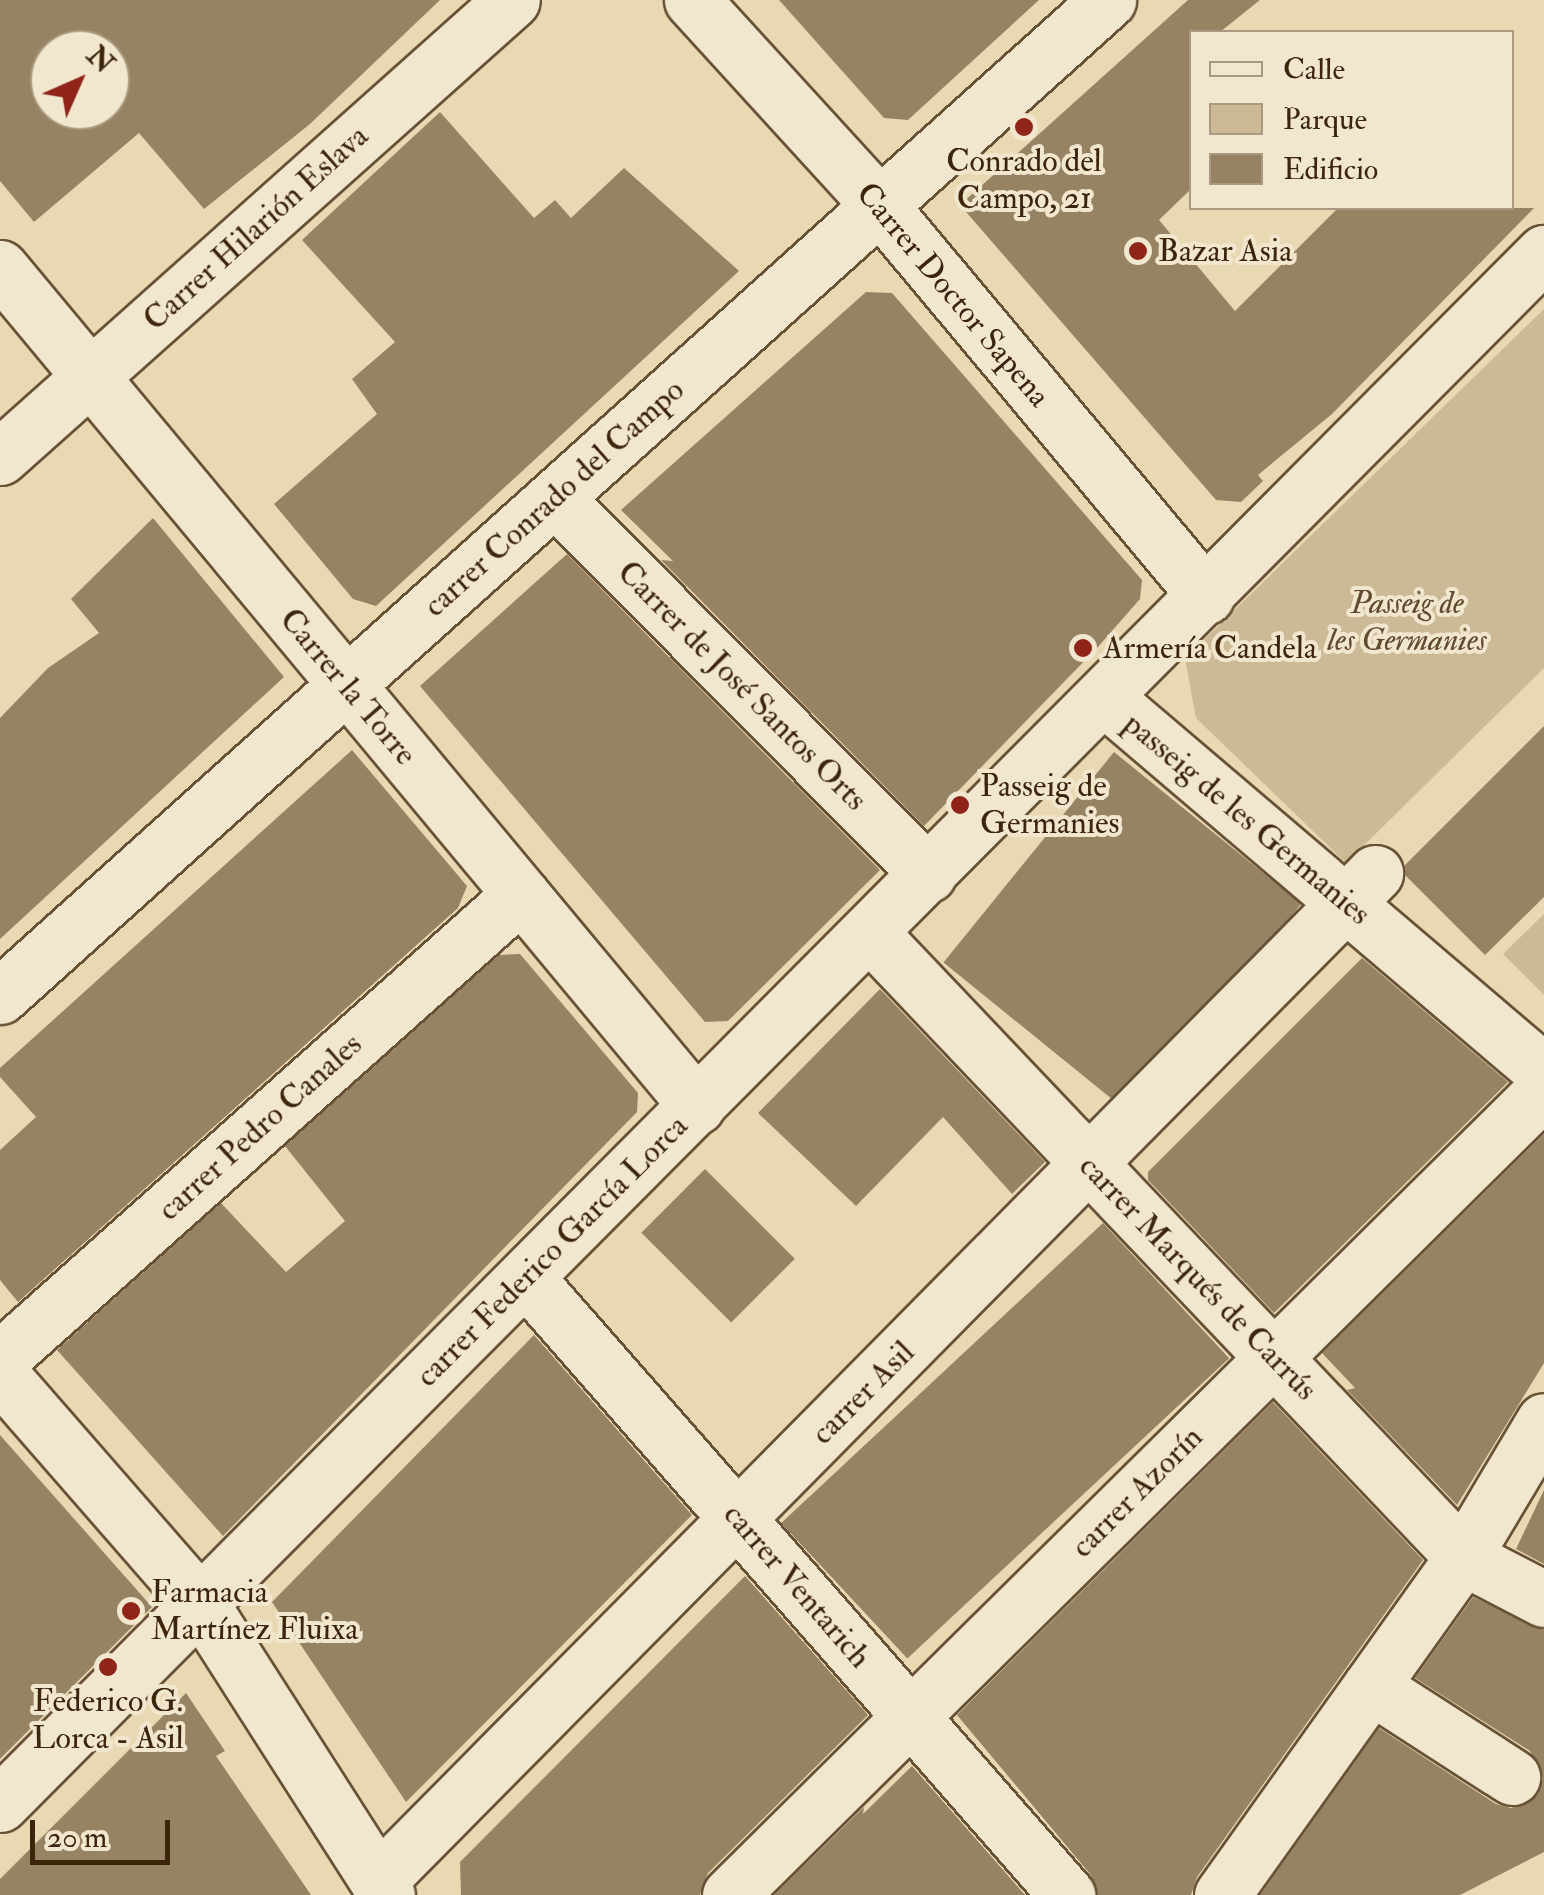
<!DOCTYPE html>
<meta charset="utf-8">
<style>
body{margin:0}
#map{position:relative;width:1544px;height:1895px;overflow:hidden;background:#e9d9b3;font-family:"IM FELL Double Pica",serif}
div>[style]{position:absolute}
.green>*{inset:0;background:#ccba97}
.building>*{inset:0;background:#968363;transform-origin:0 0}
.roads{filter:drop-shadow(2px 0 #685236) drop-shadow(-2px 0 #685236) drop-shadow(0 2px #685236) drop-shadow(0 -2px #685236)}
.street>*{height:55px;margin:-27.5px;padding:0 27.5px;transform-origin:27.5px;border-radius:27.5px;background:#f1e6ce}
.dots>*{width:28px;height:28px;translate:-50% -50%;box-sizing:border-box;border:5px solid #f1e6ce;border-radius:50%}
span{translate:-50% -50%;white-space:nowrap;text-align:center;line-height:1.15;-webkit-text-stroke:8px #f1e6ce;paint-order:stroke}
.poi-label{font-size:32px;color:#3d250c}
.left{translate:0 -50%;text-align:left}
.street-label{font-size:32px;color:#3d250c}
.park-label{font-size:32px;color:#614a2f;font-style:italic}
.legend{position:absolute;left:1189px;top:30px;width:325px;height:180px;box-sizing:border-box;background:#f1e6ce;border:2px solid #a99980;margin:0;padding:12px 18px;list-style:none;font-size:30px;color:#3d250c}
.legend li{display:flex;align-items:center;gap:20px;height:50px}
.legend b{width:50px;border:2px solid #a99980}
.north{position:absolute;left:30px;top:30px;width:100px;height:100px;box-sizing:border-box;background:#f1e6ce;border:2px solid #a99980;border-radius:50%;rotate:45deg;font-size:28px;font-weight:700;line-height:40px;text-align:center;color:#3d250c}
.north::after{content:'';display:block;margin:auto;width:35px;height:45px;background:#8f2418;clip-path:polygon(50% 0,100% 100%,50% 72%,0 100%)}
.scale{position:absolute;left:30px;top:1820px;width:140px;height:45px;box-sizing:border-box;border:5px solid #3d250c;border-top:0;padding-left:12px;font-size:30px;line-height:35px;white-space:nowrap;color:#3d250c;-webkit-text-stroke:8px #f1e6ce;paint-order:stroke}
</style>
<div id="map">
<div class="green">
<i style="clip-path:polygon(1544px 309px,1544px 668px,1346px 863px,1196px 718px,1185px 658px)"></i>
<i style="clip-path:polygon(1544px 914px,1544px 995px,1503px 954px)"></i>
</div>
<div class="building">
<i style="clip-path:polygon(evenodd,0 0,440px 0,310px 124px,204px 209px,139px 133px,34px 222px,0 181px,0 0,50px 50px,110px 50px,110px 110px,50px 110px,50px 50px)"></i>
<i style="clip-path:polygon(779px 0,1039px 0,908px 120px,884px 118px)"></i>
<i style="clip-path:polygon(1188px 0,1260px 0,1220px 32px,1192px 32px,1192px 188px,1159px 220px,1235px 311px,1338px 208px,1534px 208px,1332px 414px,1258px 475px,1263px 481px,1241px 502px,1216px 500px,960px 205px)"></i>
<i style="clip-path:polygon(440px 112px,534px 218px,555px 200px,571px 218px,624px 168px,739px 271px,376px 606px,353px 599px,274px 504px,377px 414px,352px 379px,395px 342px,302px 240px)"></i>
<i style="clip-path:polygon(866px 292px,892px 293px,1142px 580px,1140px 599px,1097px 648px,924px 826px,661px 560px,673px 561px,621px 510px)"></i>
<i style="clip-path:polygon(153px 518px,284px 677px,0 939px,0 718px,48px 668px,99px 633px,71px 599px)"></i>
<i style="clip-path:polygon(567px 554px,880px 870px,728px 1021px,705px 1022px,420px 686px)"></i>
<i style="clip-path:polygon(1544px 726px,1544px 897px,1485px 955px,1405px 875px,1405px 865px)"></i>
<i style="clip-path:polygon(352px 750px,467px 886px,458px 908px,18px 1302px,0 1280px,0 1150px,36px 1117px,0 1077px,0 1068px)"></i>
<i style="left:1114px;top:752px;width:241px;height:271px;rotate:39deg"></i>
<i style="clip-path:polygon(520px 954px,638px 1093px,637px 1112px,223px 1536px,57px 1350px,221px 1203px,286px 1272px,345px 1221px,285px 1146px,499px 955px)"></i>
<i style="clip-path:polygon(1362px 958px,1508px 1082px,1274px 1313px,1148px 1180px,1148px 1172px)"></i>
<i style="clip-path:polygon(880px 989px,1045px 1162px,1012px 1194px,943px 1117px,856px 1206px,758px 1113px)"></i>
<i style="clip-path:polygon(1544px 1134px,1544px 1363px,1457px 1505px,1347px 1390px,1355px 1388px,1322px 1353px)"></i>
<i style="left:705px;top:1169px;width:127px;height:90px;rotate:45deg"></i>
<i style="left:1103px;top:1223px;width:185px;height:440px;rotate:47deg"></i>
<i style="clip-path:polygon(534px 1335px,692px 1515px,406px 1802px,272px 1602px)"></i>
<i style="clip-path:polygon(1273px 1402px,1423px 1560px,1197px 1877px,1191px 1895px,1097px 1895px,1090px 1874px,957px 1715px)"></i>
<i style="clip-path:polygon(0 1435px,152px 1607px,0 1759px)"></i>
<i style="clip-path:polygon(1544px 1490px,1544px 1564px,1516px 1549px)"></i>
<i style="clip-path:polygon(745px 1576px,868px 1715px,708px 1873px,700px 1895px,461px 1895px,460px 1862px)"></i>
<i style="clip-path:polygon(1473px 1597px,1544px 1630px,1544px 1852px,1460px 1895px,1260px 1895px,1379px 1728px,1496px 1804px,1511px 1808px,1538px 1795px,1543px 1778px,1530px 1751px,1415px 1678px)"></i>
<i style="clip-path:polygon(186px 1693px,225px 1751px,216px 1756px,311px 1895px,0 1895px,0 1879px)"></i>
<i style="clip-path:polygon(912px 1766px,1025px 1895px,774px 1895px,864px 1807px,863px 1814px)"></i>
</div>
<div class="roads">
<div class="street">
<i style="left:692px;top:0;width:277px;rotate:47.6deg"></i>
<i style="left:879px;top:205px;width:510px;rotate:50.09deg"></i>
<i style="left:0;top:268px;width:1090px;rotate:50.25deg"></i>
<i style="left:0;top:457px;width:686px;rotate:-41.75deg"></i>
<i style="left:555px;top:498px;width:530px;rotate:45.23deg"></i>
<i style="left:1106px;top:699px;width:575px;rotate:40.42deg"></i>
<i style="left:870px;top:933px;width:861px;rotate:46.46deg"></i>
<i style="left:1463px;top:1557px;width:91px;rotate:27.4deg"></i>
<i style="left:0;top:996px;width:1490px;rotate:-41.95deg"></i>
<i style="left:526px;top:1278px;width:821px;rotate:48.75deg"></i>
<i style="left:0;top:1359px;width:698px;rotate:-41.75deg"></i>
<i style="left:0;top:1374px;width:304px;rotate:48.9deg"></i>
<i style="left:200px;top:1603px;width:347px;rotate:57.4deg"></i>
<i style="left:1371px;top:1686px;width:168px;rotate:32.8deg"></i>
<i style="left:0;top:1804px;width:2189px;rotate:-45.13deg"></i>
<i style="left:378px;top:1881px;width:1418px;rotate:-45.31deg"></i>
<i style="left:730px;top:1895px;width:1145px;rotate:-44.68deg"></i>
<i style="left:1222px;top:1895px;width:415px;rotate:-54.5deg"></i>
<i style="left:1463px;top:1557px;width:158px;rotate:-59.2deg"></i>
</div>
</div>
<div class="dots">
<i style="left:1024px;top:127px;background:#8f2418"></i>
<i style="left:1138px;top:251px;background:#8f2418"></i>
<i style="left:1083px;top:648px;background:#8f2418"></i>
<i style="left:960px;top:805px;background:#8f2418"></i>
<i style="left:131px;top:1611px;background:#8f2418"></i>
<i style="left:108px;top:1667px;background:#8f2418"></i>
</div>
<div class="poi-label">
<span style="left:1024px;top:180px">Conrado del<br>Campo, 21</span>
<span class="left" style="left:1158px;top:251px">Bazar Asia</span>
<span class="left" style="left:1103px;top:648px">Armería Candela</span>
<span class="left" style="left:980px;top:805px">Passeig de<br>Germanies</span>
<span class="left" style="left:151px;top:1611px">Farmacia<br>Martínez Fluixa</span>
<span style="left:108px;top:1720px">Federico G.<br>Lorca - Asil</span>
</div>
<div class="street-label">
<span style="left:256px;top:228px;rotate:-42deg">Carrer Hilarión Eslava</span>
<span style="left:953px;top:295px;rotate:50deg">Carrer Doctor Sapena</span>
<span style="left:554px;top:498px;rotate:-42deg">carrer Conrado del Campo</span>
<span style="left:742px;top:686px;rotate:45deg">Carrer de José Santos Orts</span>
<span style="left:348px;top:687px;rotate:50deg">Carrer la Torre</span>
<span style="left:1247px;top:819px;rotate:40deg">passeig de les Germanies</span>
<span style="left:260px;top:1127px;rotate:-42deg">carrer Pedro Canales</span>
<span style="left:552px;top:1251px;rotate:-45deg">carrer Federico García Lorca</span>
<span style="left:1198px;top:1278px;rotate:46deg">carrer Marqués de Carrús</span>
<span style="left:863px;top:1393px;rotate:-45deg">carrer Asil</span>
<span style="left:1137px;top:1492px;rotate:-45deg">carrer Azorín</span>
<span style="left:797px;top:1586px;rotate:49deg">carrer Ventarich</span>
</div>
<div class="park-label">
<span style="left:1407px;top:622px">Passeig de<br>les Germanies</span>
</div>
<ul class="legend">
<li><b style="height:12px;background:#f1e6ce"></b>Calle</li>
<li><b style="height:28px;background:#ccba97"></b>Parque</li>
<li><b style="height:28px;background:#968363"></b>Edificio</li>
</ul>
<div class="north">N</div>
<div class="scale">20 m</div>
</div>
